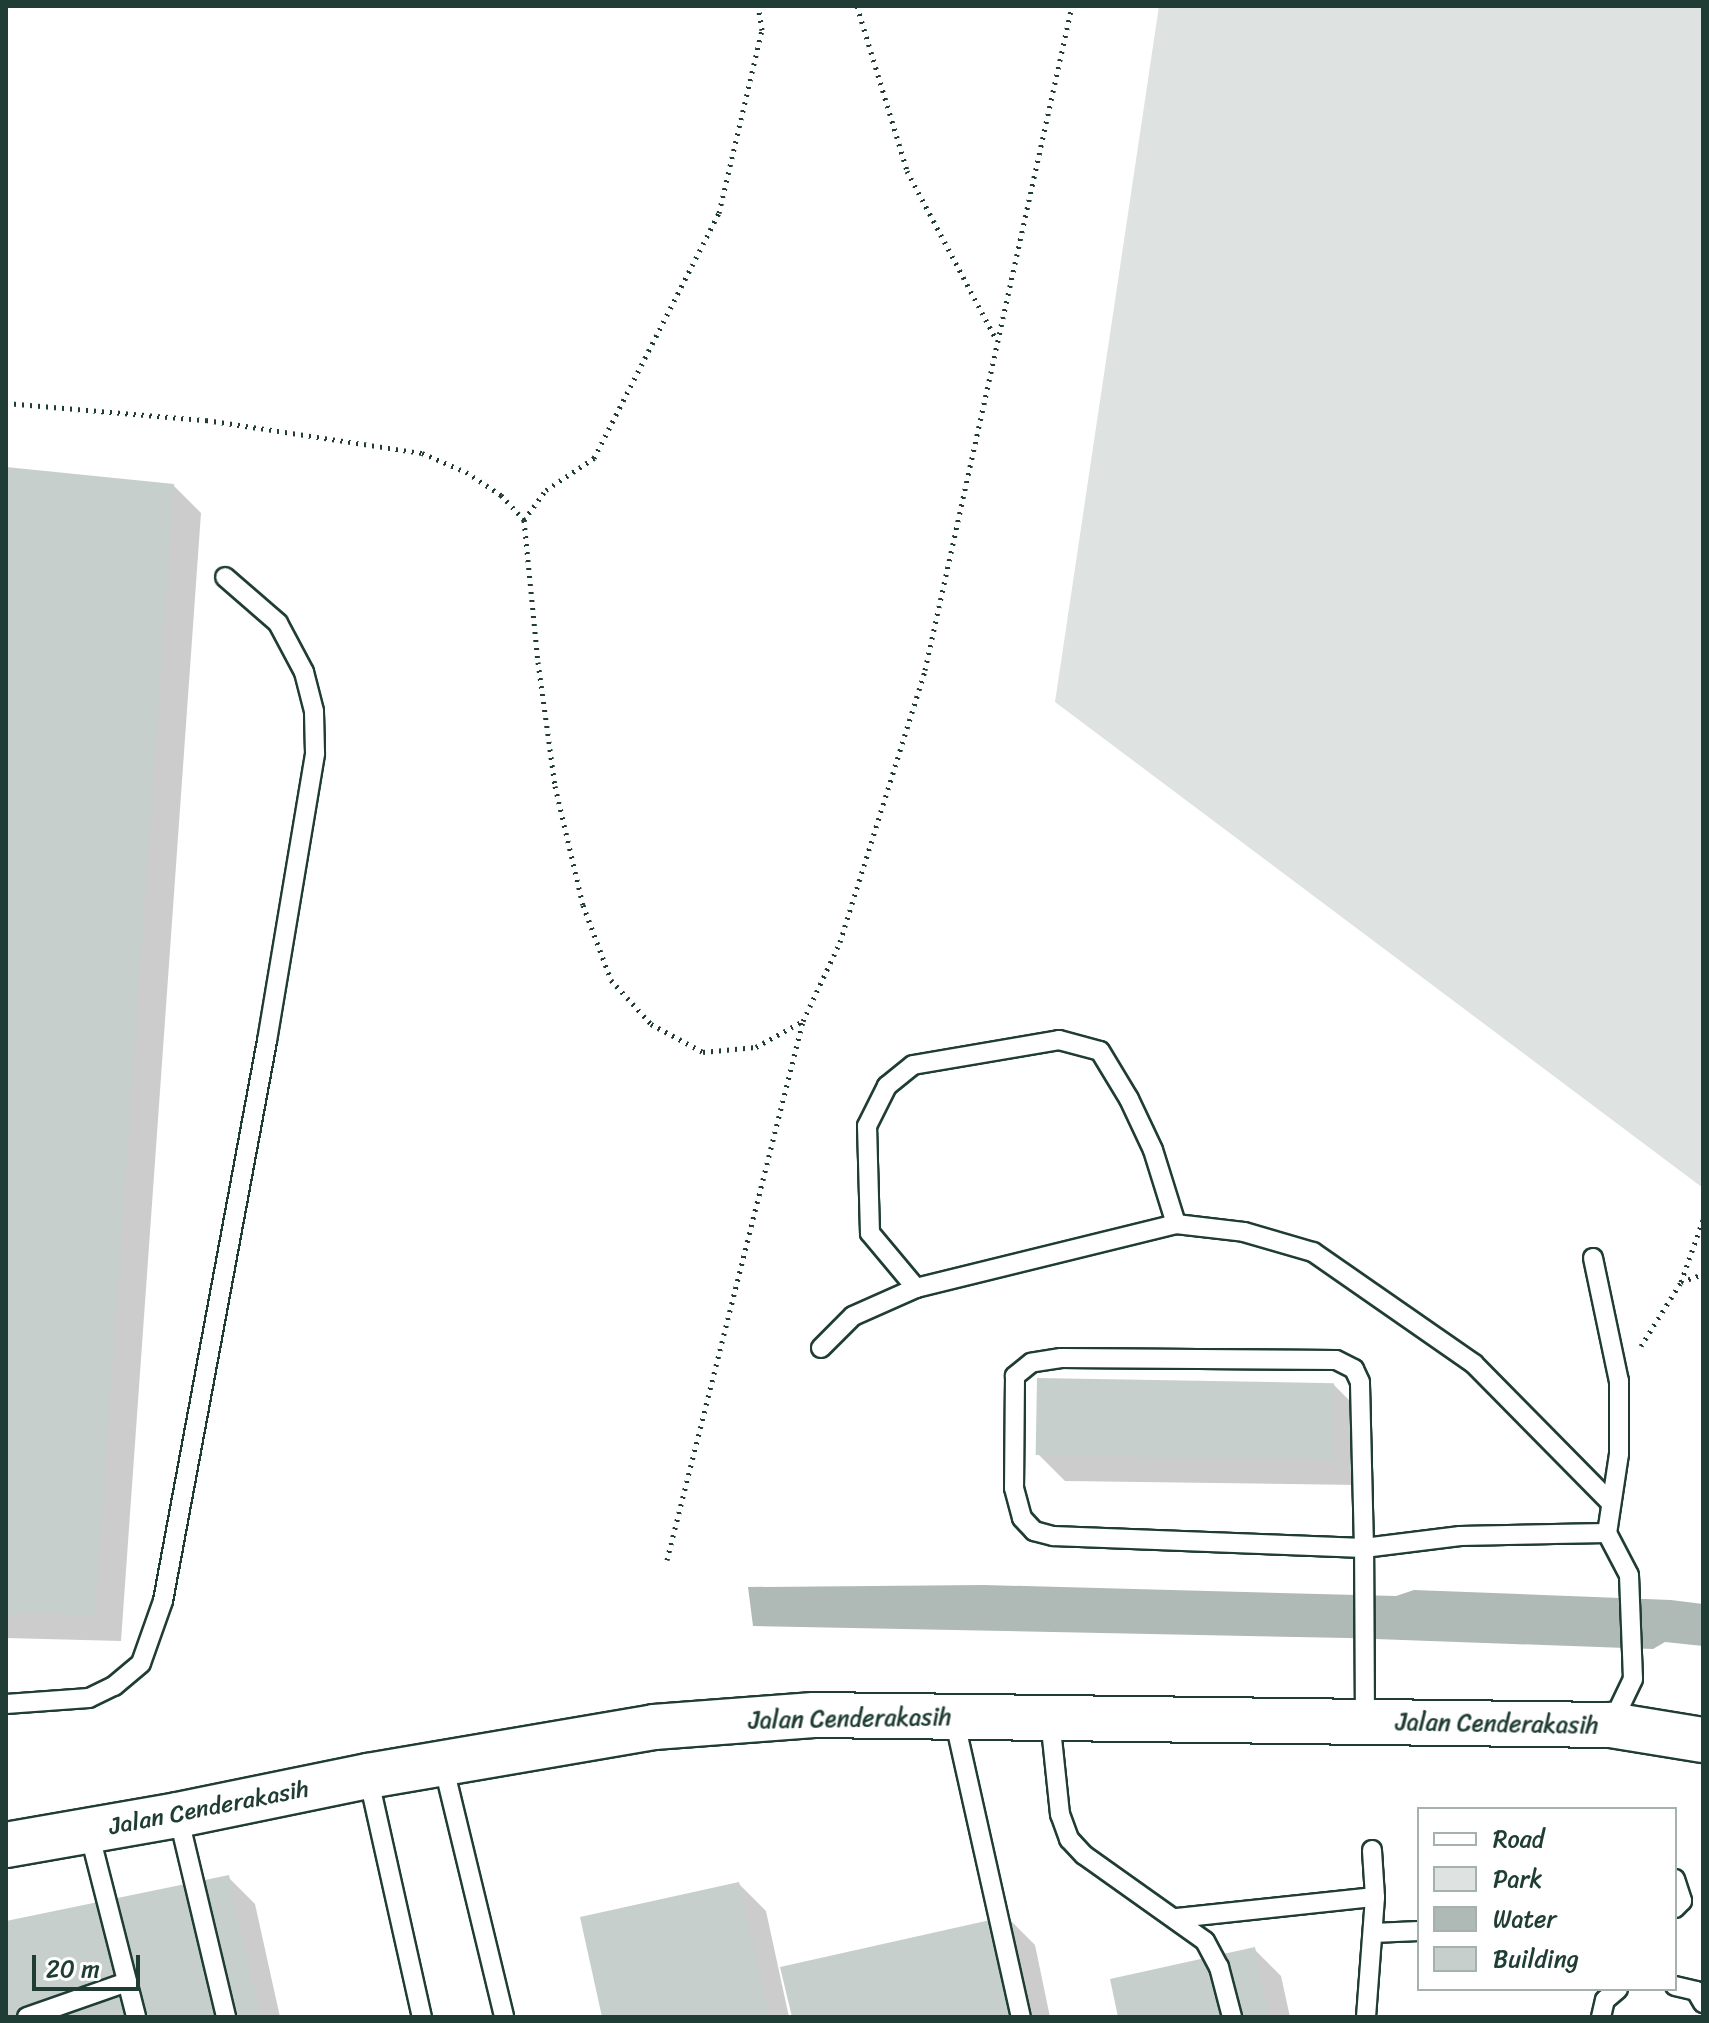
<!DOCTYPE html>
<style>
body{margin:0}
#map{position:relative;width:1709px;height:2023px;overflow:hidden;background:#fff;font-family:Sriracha,sans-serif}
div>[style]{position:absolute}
.green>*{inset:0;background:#dee3e2}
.water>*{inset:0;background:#afbab7}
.shadow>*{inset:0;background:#0003}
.building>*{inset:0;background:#c7cfcc;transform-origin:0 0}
.path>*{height:5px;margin-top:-2.5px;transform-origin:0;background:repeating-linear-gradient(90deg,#1f3d34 0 2px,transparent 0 8px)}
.roads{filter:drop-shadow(2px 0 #1f3d34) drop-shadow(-2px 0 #1f3d34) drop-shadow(0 2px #1f3d34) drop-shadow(0 -2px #1f3d34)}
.lane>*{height:18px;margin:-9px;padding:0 9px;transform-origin:9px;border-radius:9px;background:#fff}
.secondary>*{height:44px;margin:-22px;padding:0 22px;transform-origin:22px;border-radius:22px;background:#fff}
span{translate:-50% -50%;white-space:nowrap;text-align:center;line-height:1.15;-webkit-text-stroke:6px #fff;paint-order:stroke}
.street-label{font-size:24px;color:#1f3d34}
.frame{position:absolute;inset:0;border:8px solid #1f3d34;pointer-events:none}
.legend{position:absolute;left:1417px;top:1807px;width:260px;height:184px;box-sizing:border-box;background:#fff;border:2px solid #a5b1ae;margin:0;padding:10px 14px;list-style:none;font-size:24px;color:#1f3d34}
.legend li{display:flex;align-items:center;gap:16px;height:40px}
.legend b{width:40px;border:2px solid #a5b1ae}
.scale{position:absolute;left:32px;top:1955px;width:108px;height:36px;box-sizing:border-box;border:4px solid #1f3d34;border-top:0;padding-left:10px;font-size:24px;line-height:28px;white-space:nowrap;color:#1f3d34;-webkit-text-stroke:6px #fff;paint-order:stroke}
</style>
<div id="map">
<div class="green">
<i style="clip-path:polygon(1159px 6px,1703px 6px,1703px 1188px,1055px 702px)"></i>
</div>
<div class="water">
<i style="clip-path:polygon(984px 1585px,1396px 1596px,1414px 1590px,1671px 1600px,1703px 1604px,1703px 1646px,1665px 1642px,1653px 1649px,1348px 1638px,753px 1626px,748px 1587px)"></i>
</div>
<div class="shadow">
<i style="clip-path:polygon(6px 469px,174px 486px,201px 513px,121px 1641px,6px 1638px)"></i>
<i style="clip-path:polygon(1333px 1384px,1360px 1411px,1359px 1485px,1065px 1481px,1038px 1454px)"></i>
<i style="clip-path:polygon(228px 1877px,255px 1904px,280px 2017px,6px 2017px,6px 1923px)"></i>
<i style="clip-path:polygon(739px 1884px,766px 1911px,789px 2017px,605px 2017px)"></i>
<i style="clip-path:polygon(1008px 1918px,1035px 1945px,1050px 2017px,794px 2017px)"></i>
<i style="clip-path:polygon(1254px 1949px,1281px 1976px,1290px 2017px,1120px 2017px)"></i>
</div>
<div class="building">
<i style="clip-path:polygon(6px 467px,174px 484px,95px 1615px,6px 1613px)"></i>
<i style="left:1037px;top:1378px;width:297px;height:77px;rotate:1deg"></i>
<i style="clip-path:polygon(229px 1875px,260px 2017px,6px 2017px,6px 1921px)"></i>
<i style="clip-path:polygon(739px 1882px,770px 2017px,602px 2017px,580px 1917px)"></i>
<i style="clip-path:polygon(1008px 1916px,1031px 2017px,792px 2017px,780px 1967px)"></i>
<i style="clip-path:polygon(1255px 1947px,1270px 2017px,1118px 2017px,1110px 1979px)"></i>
</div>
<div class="path">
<i style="left:857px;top:6px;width:172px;rotate:73.1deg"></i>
<i style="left:907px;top:171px;width:190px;rotate:62.1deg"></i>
<i style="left:6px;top:403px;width:201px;rotate:4.9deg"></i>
<i style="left:206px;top:420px;width:219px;rotate:8.7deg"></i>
<i style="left:422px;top:453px;width:48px;rotate:23.4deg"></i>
<i style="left:466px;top:472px;width:42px;rotate:33.3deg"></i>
<i style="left:501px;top:495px;width:34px;rotate:47deg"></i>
<i style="left:524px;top:520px;width:143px;rotate:84.4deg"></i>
<i style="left:538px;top:662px;width:125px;rotate:82.2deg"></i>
<i style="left:555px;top:786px;width:122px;rotate:76.8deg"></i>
<i style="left:583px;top:905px;width:80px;rotate:69.5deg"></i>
<i style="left:611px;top:980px;width:59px;rotate:47.7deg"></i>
<i style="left:651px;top:1024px;width:59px;rotate:28.3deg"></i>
<i style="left:703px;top:1052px;width:53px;rotate:-5.4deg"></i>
<i style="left:756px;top:1047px;width:54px;rotate:-29deg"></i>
<i style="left:524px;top:520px;width:37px;rotate:-54deg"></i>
<i style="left:546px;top:490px;width:58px;rotate:-33.7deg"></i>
<i style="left:594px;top:458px;width:275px;rotate:-63deg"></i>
<i style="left:719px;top:213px;width:188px;rotate:-76.8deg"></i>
<i style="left:762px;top:30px;width:24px;rotate:-99deg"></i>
<i style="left:1681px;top:1282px;width:23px;rotate:-20deg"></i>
<i style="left:1641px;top:1346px;width:75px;rotate:-58deg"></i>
<i style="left:1681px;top:1282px;width:66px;rotate:-70.5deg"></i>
<i style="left:667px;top:1560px;width:556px;rotate:-75.84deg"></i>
<i style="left:803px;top:1021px;width:87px;rotate:-64.9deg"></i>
<i style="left:840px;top:942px;width:285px;rotate:-72.6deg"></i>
<i style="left:925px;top:670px;width:680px;rotate:-77.52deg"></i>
</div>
<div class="roads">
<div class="lane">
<i style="left:1593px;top:1258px;width:126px;rotate:78.1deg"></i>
<i style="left:1619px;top:1381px;width:73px;rotate:90deg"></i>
<i style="left:1619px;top:1454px;width:80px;rotate:98.6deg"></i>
<i style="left:1607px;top:1533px;width:47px;rotate:62.4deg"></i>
<i style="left:1629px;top:1575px;width:104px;rotate:87.8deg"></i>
<i style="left:1633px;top:1679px;width:51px;rotate:115.6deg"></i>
<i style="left:916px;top:1288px;width:72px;rotate:-129.9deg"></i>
<i style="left:870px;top:1233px;width:107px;rotate:-91.6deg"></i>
<i style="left:867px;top:1126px;width:45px;rotate:-63.4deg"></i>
<i style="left:887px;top:1086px;width:33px;rotate:-39deg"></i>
<i style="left:913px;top:1065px;width:148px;rotate:-9.7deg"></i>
<i style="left:1059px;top:1040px;width:42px;rotate:15deg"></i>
<i style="left:1100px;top:1051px;width:56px;rotate:58.9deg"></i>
<i style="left:1129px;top:1099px;width:56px;rotate:64.8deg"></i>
<i style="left:1153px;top:1150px;width:77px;rotate:72.7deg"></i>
<i style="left:821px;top:1348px;width:45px;rotate:-45deg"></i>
<i style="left:853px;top:1316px;width:69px;rotate:-24deg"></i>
<i style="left:916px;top:1288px;width:268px;rotate:-13.8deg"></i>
<i style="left:1176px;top:1224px;width:68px;rotate:6.7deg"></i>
<i style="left:1244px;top:1232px;width:72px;rotate:16.2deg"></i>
<i style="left:1313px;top:1252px;width:196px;rotate:34.8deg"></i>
<i style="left:1474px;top:1364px;width:192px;rotate:45.4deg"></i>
<i style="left:6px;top:1704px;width:83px;rotate:-4.1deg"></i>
<i style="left:89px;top:1698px;width:28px;rotate:-26deg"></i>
<i style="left:114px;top:1686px;width:35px;rotate:-40deg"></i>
<i style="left:141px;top:1663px;width:66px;rotate:-70.5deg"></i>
<i style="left:163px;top:1601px;width:570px;rotate:-79.48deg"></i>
<i style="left:267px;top:1041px;width:292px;rotate:-80.5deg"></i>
<i style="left:315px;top:753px;width:42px;rotate:-91.4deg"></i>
<i style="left:314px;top:711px;width:40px;rotate:-104.4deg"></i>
<i style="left:304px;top:672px;width:55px;rotate:-118deg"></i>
<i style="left:278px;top:623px;width:70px;rotate:-139deg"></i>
<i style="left:954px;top:1718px;width:306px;rotate:77.4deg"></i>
<i style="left:1050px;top:1719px;width:96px;rotate:84deg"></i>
<i style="left:1060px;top:1814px;width:27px;rotate:70deg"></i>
<i style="left:1069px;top:1839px;width:22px;rotate:47deg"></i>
<i style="left:1084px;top:1855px;width:148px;rotate:35.4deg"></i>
<i style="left:1205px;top:1941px;width:30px;rotate:62deg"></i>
<i style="left:1219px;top:1967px;width:52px;rotate:75.4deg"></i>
<i style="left:1365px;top:1723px;width:175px;rotate:-90.3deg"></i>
<i style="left:1364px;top:1548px;width:166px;rotate:-91.4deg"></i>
<i style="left:1360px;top:1382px;width:14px;rotate:-115deg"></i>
<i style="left:1354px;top:1369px;width:20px;rotate:-153deg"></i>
<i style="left:1336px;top:1360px;width:275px;rotate:-179.6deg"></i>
<i style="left:1061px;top:1358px;width:30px;rotate:171deg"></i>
<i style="left:1031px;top:1363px;width:21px;rotate:141deg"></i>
<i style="left:1015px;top:1376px;width:112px;rotate:90.5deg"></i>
<i style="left:1014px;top:1488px;width:31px;rotate:75deg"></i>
<i style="left:1022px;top:1518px;width:18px;rotate:47deg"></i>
<i style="left:1034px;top:1531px;width:20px;rotate:15deg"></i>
<i style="left:1053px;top:1536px;width:311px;rotate:2.2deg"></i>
<i style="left:1364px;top:1548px;width:97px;rotate:-7.1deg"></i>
<i style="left:1460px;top:1536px;width:147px;rotate:-1.2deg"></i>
<i style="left:443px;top:1764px;width:260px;rotate:76.4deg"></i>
<i style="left:368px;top:1776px;width:247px;rotate:77.4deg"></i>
<i style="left:178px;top:1815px;width:208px;rotate:76.6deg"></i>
<i style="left:89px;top:1832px;width:191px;rotate:75.7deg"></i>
<i style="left:1675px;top:1879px;width:23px;rotate:72deg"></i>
<i style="left:1682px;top:1901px;width:10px;rotate:135deg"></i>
<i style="left:1177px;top:1918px;width:199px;rotate:-6.1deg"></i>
<i style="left:1373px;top:1933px;width:46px;rotate:-2.5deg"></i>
<i style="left:1675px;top:1986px;width:22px;rotate:13deg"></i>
<i style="left:1696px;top:1991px;width:14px;rotate:60deg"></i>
<i style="left:27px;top:2017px;width:106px;rotate:-19.3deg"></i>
<i style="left:1366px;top:2017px;width:120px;rotate:-85.7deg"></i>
<i style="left:1375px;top:1897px;width:47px;rotate:-93.7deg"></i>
<i style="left:1601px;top:2017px;width:17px;rotate:-77deg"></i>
<i style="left:1605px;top:2000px;width:17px;rotate:-40deg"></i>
</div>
<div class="secondary">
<i style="left:6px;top:1845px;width:175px;rotate:-9.9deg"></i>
<i style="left:178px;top:1815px;width:194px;rotate:-11.6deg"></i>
<i style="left:368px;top:1776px;width:290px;rotate:-9.7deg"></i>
<i style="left:654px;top:1727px;width:160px;rotate:-4.3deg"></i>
<i style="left:814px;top:1715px;width:797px;rotate:0.72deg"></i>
<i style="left:1611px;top:1725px;width:93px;rotate:9.3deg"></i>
</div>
</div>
<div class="street-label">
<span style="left:850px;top:1719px;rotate:-1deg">Jalan Cenderakasih</span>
<span style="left:1497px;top:1724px;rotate:1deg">Jalan Cenderakasih</span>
<span style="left:209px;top:1808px;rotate:-11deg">Jalan Cenderakasih</span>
</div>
<div class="frame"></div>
<ul class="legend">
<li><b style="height:10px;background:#fff"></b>Road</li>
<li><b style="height:22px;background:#dee3e2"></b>Park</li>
<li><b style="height:22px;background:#afbab7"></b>Water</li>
<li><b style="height:22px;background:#c7cfcc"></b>Building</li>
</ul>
<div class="scale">20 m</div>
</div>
